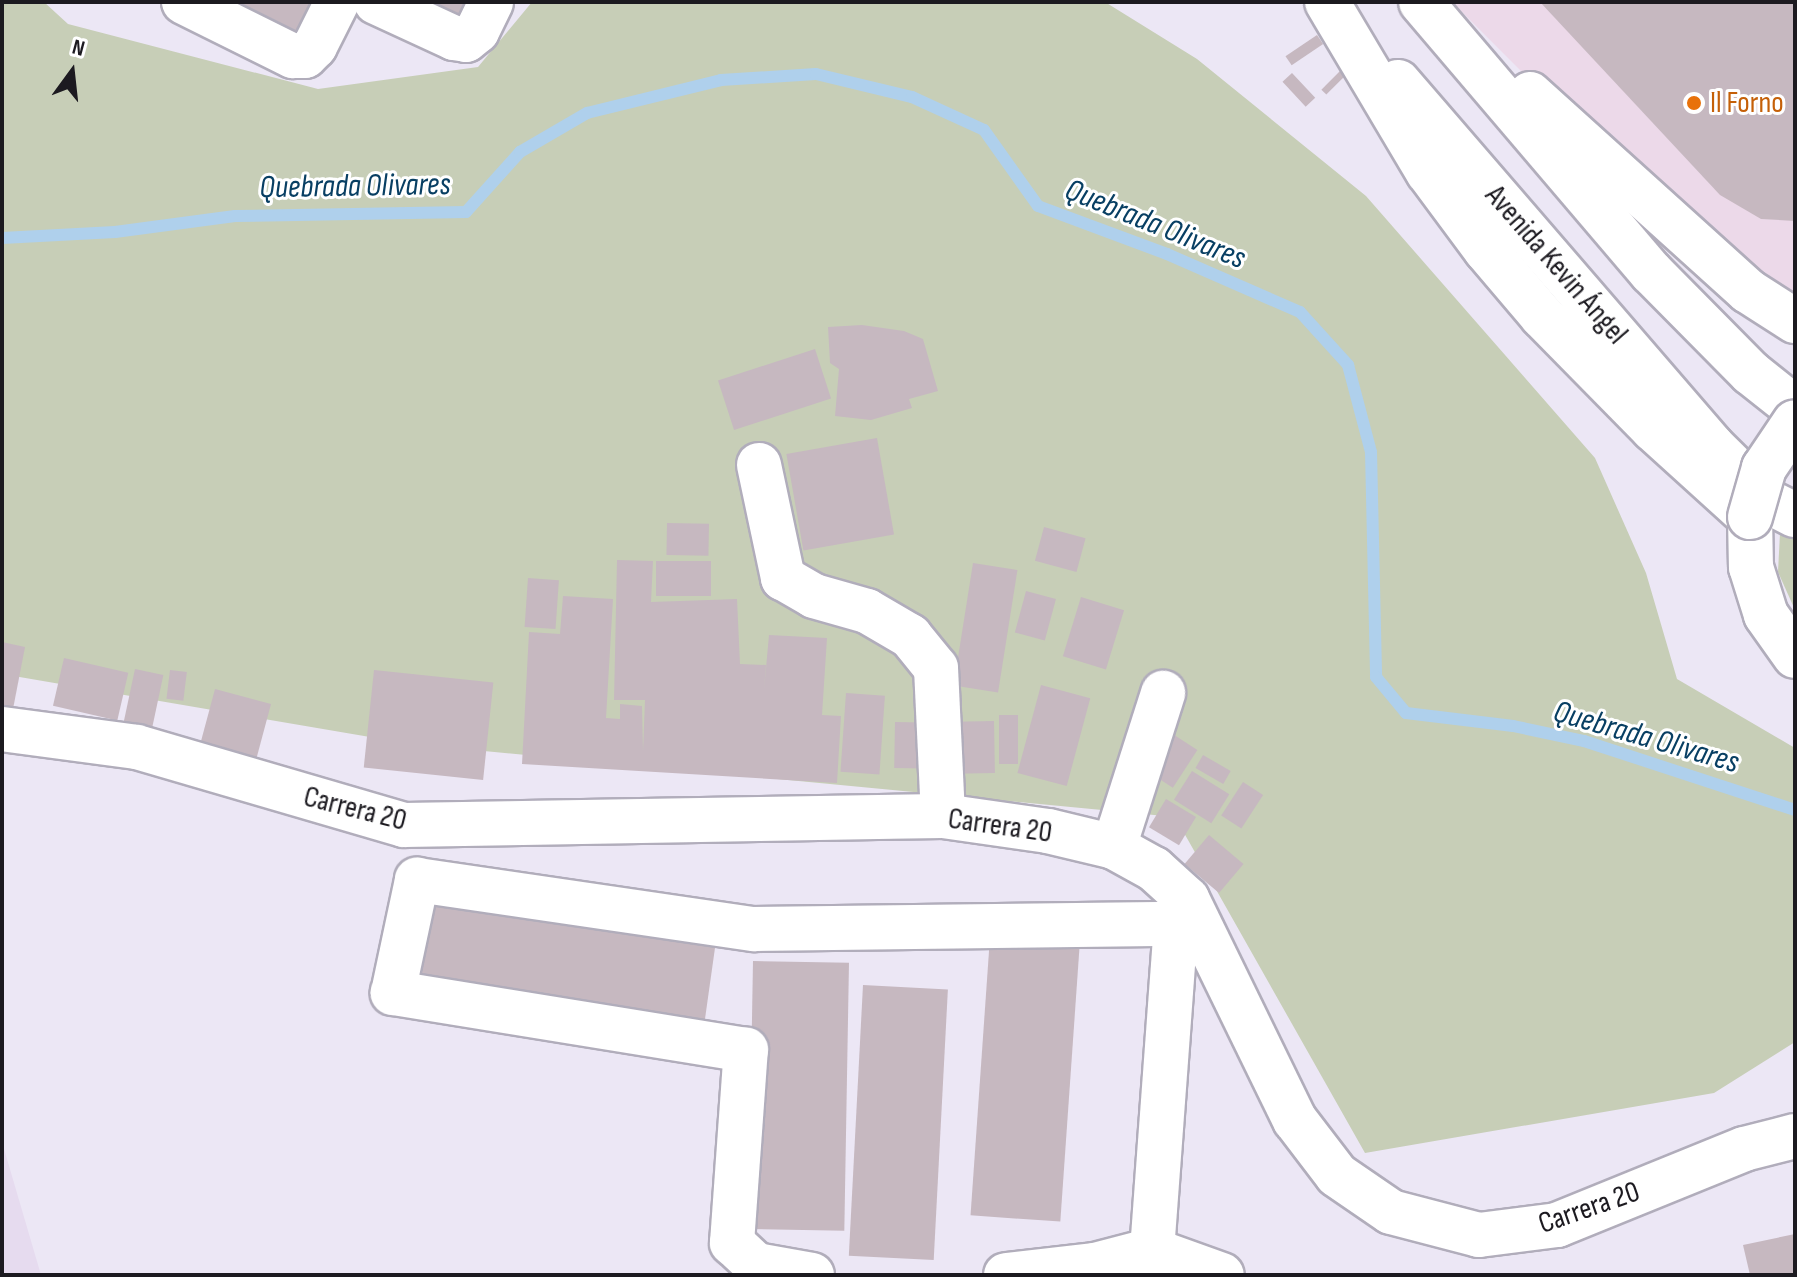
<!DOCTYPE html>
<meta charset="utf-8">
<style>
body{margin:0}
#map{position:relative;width:1797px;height:1277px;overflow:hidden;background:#ece7f5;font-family:"Sofia Sans Condensed",sans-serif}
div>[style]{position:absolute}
.commercial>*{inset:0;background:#ecd9e9}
.education>*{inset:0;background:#e6dbef}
.green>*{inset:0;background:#c7ceb7}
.stream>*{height:12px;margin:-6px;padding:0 6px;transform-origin:6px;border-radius:6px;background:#afd0ec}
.building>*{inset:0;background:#c6b8c0;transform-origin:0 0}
.roads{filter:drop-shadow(2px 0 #b1adbb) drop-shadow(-2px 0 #b1adbb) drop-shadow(0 2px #b1adbb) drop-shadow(0 -2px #b1adbb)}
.minor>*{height:44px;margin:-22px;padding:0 22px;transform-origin:22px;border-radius:22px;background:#fff}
.major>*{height:44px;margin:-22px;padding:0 22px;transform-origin:22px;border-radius:22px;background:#fff}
.bridges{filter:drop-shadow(2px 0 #b1adbb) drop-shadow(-2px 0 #b1adbb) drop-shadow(0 2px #b1adbb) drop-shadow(0 -2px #b1adbb)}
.major-bridge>*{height:44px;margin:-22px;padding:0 22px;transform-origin:22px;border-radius:22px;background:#fff}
.dots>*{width:22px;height:22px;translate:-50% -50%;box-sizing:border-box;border:4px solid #fff;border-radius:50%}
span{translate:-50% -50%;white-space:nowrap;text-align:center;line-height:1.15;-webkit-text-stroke:6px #fff;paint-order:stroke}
.food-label{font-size:30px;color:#c56008}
.left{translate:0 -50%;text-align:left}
.street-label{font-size:30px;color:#1c1a20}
.water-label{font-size:32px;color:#083f63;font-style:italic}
.frame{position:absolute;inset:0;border:4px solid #1c1a20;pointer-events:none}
.north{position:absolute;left:32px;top:32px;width:80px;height:80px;-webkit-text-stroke:6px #fff;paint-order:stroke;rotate:15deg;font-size:22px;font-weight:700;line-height:32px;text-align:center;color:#1c1a20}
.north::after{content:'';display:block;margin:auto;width:28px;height:36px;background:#1c1a20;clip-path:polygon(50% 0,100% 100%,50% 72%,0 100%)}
</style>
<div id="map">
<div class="commercial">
<i style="clip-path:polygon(1452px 2px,1795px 2px,1795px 307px,1551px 101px)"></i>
</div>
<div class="education">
<i style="clip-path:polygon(2px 1142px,41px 1275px,2px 1275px)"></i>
</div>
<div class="green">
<i style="clip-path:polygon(2px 2px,44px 2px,68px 24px,318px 89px,478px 67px,532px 2px,1105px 2px,1197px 59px,1366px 196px,1595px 458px,1646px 573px,1677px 679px,1795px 748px,1795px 1042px,1714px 1093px,1365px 1153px,1175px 817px,411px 744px,2px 674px)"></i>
<i style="clip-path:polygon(1780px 533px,1795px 538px,1795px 610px,1778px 572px)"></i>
</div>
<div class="stream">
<i style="left:2px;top:238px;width:113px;rotate:-3deg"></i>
<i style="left:115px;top:232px;width:121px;rotate:-7.6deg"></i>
<i style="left:235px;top:216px;width:231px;rotate:-1deg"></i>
<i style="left:466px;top:212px;width:81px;rotate:-48deg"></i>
<i style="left:520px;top:152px;width:78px;rotate:-30.2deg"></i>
<i style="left:587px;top:113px;width:138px;rotate:-13.8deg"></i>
<i style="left:721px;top:80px;width:95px;rotate:-3.6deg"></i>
<i style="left:816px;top:74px;width:99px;rotate:13.5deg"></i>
<i style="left:912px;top:97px;width:79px;rotate:24.6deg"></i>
<i style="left:984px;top:130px;width:93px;rotate:54.6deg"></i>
<i style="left:1038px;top:206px;width:138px;rotate:20.4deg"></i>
<i style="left:1167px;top:254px;width:145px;rotate:23.6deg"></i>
<i style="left:1300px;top:312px;width:72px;rotate:47.8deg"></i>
<i style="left:1348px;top:365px;width:90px;rotate:75.2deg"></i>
<i style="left:1371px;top:452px;width:225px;rotate:88.7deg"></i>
<i style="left:1376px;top:677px;width:47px;rotate:50.2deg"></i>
<i style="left:1406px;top:713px;width:108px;rotate:6.9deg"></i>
<i style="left:1513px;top:726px;width:73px;rotate:11.9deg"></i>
<i style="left:1584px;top:741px;width:222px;rotate:18.1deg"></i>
</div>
<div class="building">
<i style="clip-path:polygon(216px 2px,317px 2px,297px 42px)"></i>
<i style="clip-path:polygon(423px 2px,476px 2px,465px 23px)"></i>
<i style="clip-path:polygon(1540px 2px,1795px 2px,1795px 221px,1761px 219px,1720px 195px)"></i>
<i style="left:1317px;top:35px;width:11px;height:38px;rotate:56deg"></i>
<i style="left:1344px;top:67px;width:7px;height:32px;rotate:45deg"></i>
<i style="left:1292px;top:73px;width:34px;height:13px;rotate:47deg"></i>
<i style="clip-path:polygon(862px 325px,904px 331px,923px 339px,938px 391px,909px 399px,912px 408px,871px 420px,835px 416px,839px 369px,830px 363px,828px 327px)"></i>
<i style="left:815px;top:349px;width:52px;height:102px;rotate:72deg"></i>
<i style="left:877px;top:438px;width:98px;height:92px;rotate:80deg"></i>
<i style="left:667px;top:523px;width:42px;height:32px;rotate:1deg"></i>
<i style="left:1044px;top:527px;width:43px;height:35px;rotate:15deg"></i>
<i style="clip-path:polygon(617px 560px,653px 561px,651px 602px,737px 599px,740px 664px,766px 665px,764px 690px,769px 635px,827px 638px,822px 715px,841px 716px,837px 783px,522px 764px,529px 632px,560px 634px,563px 596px,613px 599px,606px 718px,620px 719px,620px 704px,642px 706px,643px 751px,645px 700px,614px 700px)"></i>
<i style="left:656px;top:561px;width:55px;height:35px"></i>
<i style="left:973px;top:563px;width:45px;height:124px;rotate:9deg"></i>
<i style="left:528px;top:578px;width:31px;height:49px;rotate:4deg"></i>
<i style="left:1026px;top:591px;width:31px;height:43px;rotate:15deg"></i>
<i style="left:1081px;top:597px;width:45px;height:62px;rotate:17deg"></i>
<i style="clip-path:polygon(2px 642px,25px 647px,13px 709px,2px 707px)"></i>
<i style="left:64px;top:658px;width:66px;height:49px;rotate:13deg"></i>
<i style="left:135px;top:669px;width:29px;height:63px;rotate:12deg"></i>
<i style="left:170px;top:670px;width:17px;height:29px;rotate:7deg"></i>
<i style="left:374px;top:670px;width:120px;height:98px;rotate:6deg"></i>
<i style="left:1041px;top:685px;width:51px;height:91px;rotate:15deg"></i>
<i style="left:215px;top:689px;width:58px;height:64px;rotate:15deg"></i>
<i style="left:846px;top:693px;width:39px;height:79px;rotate:4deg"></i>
<i style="left:999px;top:715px;width:19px;height:49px"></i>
<i style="left:994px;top:721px;width:52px;height:40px;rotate:89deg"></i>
<i style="left:895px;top:722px;width:43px;height:46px;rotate:1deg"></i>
<i style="left:1168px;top:731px;width:35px;height:45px;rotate:33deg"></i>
<i style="left:1203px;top:755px;width:32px;height:15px;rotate:30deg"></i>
<i style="left:1192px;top:771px;width:44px;height:34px;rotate:32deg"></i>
<i style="left:1243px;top:782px;width:24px;height:40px;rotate:33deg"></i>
<i style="left:1166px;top:799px;width:35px;height:33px;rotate:31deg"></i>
<i style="left:1209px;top:835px;width:45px;height:38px;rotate:40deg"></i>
<i style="left:428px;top:899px;width:291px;height:91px;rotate:8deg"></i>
<i style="left:990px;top:937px;width:90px;height:279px;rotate:4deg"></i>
<i style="left:753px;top:961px;width:96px;height:268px;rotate:1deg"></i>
<i style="left:863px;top:985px;width:85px;height:271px;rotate:3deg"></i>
<i style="clip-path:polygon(1795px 1234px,1795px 1275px,1750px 1275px,1743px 1245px)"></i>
</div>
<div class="roads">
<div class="minor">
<i style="left:184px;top:2px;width:122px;rotate:26.4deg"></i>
<i style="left:293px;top:56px;width:12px"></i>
<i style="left:305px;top:56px;width:14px;rotate:-45deg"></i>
<i style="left:315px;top:46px;width:49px;rotate:-63.4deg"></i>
<i style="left:376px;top:2px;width:86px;rotate:24.8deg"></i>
<i style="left:454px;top:38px;width:12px;rotate:9deg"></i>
<i style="left:466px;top:40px;width:14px;rotate:-39deg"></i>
<i style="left:477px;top:31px;width:32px;rotate:-64deg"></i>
<i style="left:759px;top:465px;width:116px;rotate:78deg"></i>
<i style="left:783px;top:578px;width:36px;rotate:30deg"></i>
<i style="left:814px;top:596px;width:55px;rotate:15.8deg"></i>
<i style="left:867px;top:611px;width:50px;rotate:30.2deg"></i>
<i style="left:910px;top:636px;width:41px;rotate:50.9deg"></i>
<i style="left:936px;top:668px;width:148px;rotate:87.3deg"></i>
<i style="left:1114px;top:847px;width:162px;rotate:-72.3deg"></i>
<i style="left:1152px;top:1250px;width:74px;rotate:19.7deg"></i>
<i style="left:812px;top:1275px;width:57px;rotate:-169.9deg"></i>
<i style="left:756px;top:1265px;width:33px;rotate:-137deg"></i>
<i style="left:732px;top:1243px;width:194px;rotate:-85.9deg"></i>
<i style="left:746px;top:1050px;width:358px;rotate:-170.8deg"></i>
<i style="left:393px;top:993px;width:116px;rotate:-78deg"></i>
<i style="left:417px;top:880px;width:341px;rotate:8.3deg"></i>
<i style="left:754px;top:929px;width:422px;rotate:-0.7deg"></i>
<i style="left:1176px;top:924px;width:327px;rotate:94.2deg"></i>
<i style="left:1006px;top:1275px;width:90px;rotate:-6.4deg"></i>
<i style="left:1095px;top:1265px;width:59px;rotate:-14.7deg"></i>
</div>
<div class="major">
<i style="left:1327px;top:2px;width:198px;rotate:59.3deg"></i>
<i style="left:1428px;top:172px;width:97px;rotate:53.4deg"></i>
<i style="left:1486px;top:250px;width:87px;rotate:49.7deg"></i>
<i style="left:1542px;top:316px;width:158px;rotate:45.5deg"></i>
<i style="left:1653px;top:429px;width:131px;rotate:42.2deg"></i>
<i style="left:1750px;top:517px;width:50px;rotate:88.9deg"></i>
<i style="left:1751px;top:567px;width:50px;rotate:72.6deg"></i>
<i style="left:1766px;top:615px;width:50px;rotate:54.7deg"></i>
<i style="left:1421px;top:2px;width:355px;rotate:49.6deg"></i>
<i style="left:1651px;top:272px;width:142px;rotate:45.3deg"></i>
<i style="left:1751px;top:373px;width:56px;rotate:38.5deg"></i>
<i style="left:1398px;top:82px;width:481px;rotate:49.2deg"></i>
<i style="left:1712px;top:446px;width:80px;rotate:44.5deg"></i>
<i style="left:1769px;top:502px;width:29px;rotate:27deg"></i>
<i style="left:1530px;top:94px;width:294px;rotate:42.1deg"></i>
<i style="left:1748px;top:291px;width:56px;rotate:32.6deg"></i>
<i style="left:2px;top:729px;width:136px;rotate:7.6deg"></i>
<i style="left:137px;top:747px;width:278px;rotate:16.3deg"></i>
<i style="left:404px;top:825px;width:539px;rotate:-0.96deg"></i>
<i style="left:943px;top:816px;width:106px;rotate:8.1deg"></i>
<i style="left:1048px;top:831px;width:68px;rotate:13.6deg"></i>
<i style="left:1114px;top:847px;width:46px;rotate:28.8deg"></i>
<i style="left:1154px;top:869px;width:45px;rotate:42.3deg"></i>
<i style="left:1187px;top:899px;width:246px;rotate:64deg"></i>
<i style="left:1295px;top:1120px;width:69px;rotate:52.6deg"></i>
<i style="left:1337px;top:1175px;width:65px;rotate:34.4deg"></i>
<i style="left:1391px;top:1212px;width:91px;rotate:14.6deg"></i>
<i style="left:1479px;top:1235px;width:79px;rotate:-7.3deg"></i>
<i style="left:1557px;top:1225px;width:202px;rotate:-22.1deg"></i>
<i style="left:1744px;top:1149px;width:53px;rotate:-14.3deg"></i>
</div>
</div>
<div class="bridges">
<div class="major-bridge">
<i style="left:1750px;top:517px;width:51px;rotate:-74.1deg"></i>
<i style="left:1764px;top:468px;width:55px;rotate:-56deg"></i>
</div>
</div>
<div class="dots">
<i style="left:1694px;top:103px;background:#e8710a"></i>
</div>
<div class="food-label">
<span class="left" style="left:1710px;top:103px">Il Forno</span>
</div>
<div class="street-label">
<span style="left:1556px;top:265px;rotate:49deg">Avenida Kevin Ángel</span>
<span style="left:355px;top:809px;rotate:14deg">Carrera 20</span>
<span style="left:1000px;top:826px;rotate:8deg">Carrera 20</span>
<span style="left:1589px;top:1208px;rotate:-19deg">Carrera 20</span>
</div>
<div class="water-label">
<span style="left:355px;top:187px;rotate:-1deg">Quebrada Olivares</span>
<span style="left:1155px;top:225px;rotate:22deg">Quebrada Olivares</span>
<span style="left:1646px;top:738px;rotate:16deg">Quebrada Olivares</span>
</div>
<div class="frame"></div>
<div class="north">N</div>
</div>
